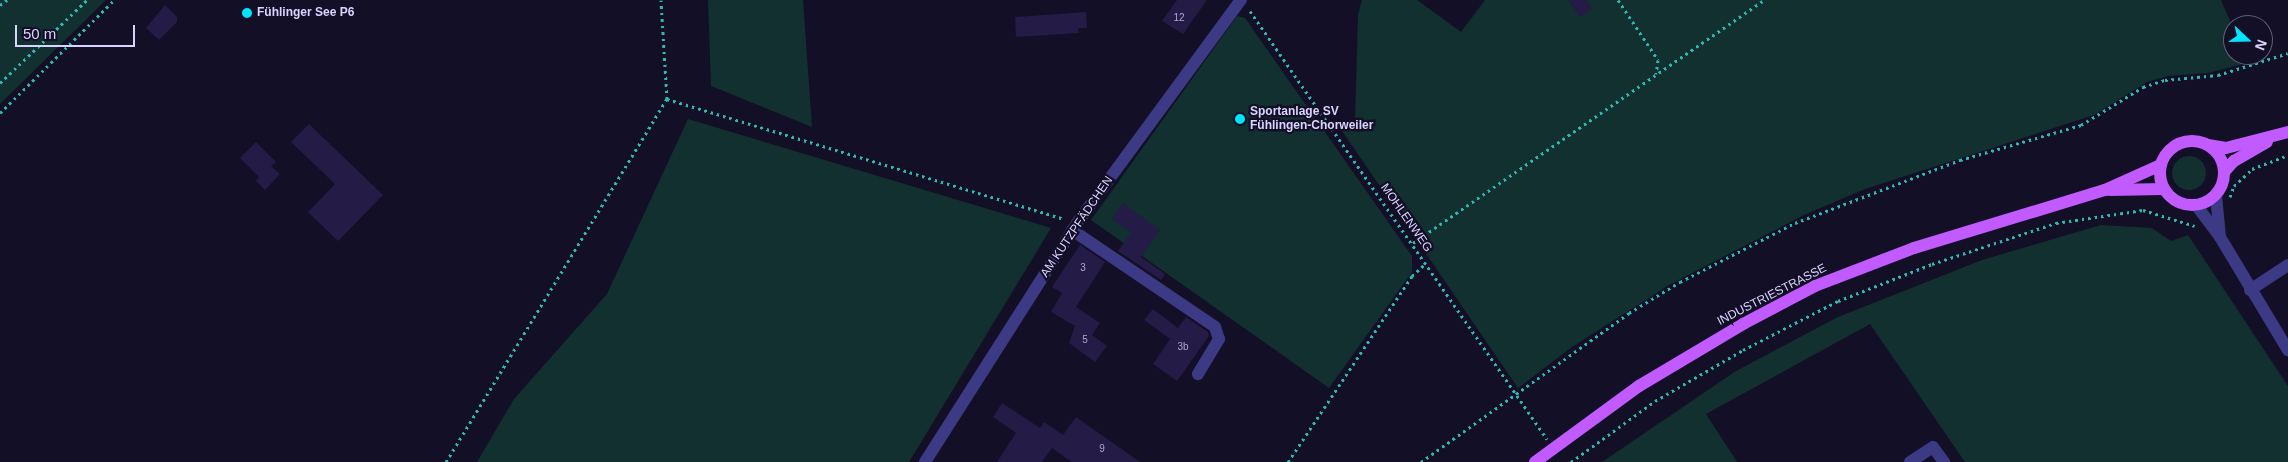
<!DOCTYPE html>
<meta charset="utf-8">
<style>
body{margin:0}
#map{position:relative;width:2288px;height:462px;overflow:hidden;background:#130f26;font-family:Arial,sans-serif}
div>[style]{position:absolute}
.green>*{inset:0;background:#12302f}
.round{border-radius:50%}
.building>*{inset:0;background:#241b47}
.path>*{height:3px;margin-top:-1.5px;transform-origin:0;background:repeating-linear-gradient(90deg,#2fb8b0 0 2.5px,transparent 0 6.5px)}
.minor>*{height:12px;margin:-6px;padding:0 6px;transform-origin:6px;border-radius:6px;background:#3d3a85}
.major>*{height:12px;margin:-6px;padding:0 6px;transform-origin:6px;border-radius:6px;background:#c25bff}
.major>.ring{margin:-6px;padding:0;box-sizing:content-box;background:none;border:12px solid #c25bff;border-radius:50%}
.dots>*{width:14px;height:14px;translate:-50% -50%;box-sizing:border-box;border:2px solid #130f26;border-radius:50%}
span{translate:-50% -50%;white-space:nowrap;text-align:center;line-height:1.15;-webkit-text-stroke:4.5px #130f26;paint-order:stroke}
.number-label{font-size:10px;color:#aca6d1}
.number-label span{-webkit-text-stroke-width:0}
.poi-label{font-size:12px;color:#d9d4ff;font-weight:700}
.left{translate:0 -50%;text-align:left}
.street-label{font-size:12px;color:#d9d4ff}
.north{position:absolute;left:2223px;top:15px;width:50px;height:50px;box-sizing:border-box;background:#130f26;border:1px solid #625e7d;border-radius:50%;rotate:111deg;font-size:14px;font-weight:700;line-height:20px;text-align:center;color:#d9d4ff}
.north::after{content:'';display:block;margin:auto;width:18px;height:22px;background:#00e5ff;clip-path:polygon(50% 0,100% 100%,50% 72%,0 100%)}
.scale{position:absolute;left:15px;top:25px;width:120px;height:22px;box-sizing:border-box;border:2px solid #d9d4ff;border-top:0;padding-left:6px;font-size:15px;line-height:18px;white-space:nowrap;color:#d9d4ff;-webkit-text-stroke:4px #130f26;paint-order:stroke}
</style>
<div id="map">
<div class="green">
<i style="clip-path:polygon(0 0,106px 0,0 104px)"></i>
<i style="clip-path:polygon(708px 0,803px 0,812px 127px,711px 86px)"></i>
<i style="clip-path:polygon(1362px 0,1417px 0,1461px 32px,1485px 0,2221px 0,2233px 28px,2233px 55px,2244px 55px,2247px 63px,2208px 73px,2168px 76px,2147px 82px,2094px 115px,1865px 189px,1804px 215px,1669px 285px,1572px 347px,1518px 388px,1342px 131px,1355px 121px,1358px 15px)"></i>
<i style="clip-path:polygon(1237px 16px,1245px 18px,1412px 256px,1412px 272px,1329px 388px,1091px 220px)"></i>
<i style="clip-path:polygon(688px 119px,1051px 228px,909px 462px,477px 462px,514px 399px,607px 294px)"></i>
<i class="round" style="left:2172px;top:156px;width:34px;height:34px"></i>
<i style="clip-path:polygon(2101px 225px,2152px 228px,2171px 241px,2188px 235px,2288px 386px,2288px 462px,1965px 462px,1870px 324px,1706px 414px,1737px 462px,1602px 462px,1736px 371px,1838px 317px,1982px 260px)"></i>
</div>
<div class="building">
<i style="clip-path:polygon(1177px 0,1207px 0,1183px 34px,1162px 21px)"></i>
<i style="clip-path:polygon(1568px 0,1586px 0,1592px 9px,1580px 17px)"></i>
<i style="clip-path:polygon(165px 5px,177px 17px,177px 22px,159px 40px,146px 28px)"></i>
<i style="clip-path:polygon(1086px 12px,1087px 28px,1078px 28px,1079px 33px,1016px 37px,1015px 17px)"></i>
<i style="clip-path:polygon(309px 124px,383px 195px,338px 241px,308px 212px,335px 184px,291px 142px)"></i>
<i style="clip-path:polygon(256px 142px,276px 162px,271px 166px,280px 174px,265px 190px,256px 181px,259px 177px,240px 158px)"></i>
<i style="clip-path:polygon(1123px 203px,1160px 230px,1141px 257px,1165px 274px,1161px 280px,1118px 251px,1131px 232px,1112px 219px)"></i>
<i style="clip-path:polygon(1080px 245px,1105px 262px,1076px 307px,1100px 323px,1092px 335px,1107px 346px,1095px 362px,1069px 343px,1075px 326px,1051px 312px,1062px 293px,1052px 287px)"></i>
<i style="clip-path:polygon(1153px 309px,1178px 328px,1186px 317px,1208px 332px,1209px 336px,1177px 381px,1153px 364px,1170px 339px,1144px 320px)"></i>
<i style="clip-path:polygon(1002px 403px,1040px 428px,1044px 422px,1063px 435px,1076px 417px,1140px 462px,1072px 462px,1052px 448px,1042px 462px,997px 462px,1016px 433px,993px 417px)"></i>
</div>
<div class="path">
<i style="left:1618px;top:0;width:72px;rotate:56.3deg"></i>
<i style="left:1658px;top:60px;width:14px;rotate:98deg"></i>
<i style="left:0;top:5px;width:9px;rotate:-36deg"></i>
<i style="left:1250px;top:11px;width:521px;rotate:55.24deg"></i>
<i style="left:0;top:83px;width:120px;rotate:-43.7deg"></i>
<i style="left:667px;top:99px;width:415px;rotate:16.8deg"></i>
<i style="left:0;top:113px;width:161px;rotate:-44.7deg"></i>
<i style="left:2230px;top:197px;width:12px;rotate:-70deg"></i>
<i style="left:2234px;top:186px;width:25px;rotate:-43deg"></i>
<i style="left:2252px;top:169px;width:39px;rotate:-21deg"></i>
<i style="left:1413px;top:243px;width:427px;rotate:-34.7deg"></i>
<i style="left:446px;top:462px;width:425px;rotate:-58.7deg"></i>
<i style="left:667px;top:99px;width:99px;rotate:-93.5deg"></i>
<i style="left:1288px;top:462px;width:224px;rotate:-56.3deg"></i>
<i style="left:1412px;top:276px;width:19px;rotate:-43deg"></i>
<i style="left:1421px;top:462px;width:256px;rotate:-35.6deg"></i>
<i style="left:1629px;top:313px;width:60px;rotate:-31.3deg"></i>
<i style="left:1680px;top:282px;width:129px;rotate:-27.2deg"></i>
<i style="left:1795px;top:223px;width:177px;rotate:-20.9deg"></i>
<i style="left:1960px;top:160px;width:126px;rotate:-16.1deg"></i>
<i style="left:2081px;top:125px;width:73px;rotate:-31.5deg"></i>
<i style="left:2143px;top:87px;width:23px;rotate:-18deg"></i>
<i style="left:2165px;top:80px;width:53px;rotate:-5.4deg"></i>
<i style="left:2218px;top:75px;width:73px;rotate:-17.4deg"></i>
<i style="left:1571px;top:462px;width:104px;rotate:-36deg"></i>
<i style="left:1655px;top:401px;width:102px;rotate:-30.1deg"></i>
<i style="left:1743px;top:350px;width:107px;rotate:-27.3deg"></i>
<i style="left:1838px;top:301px;width:101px;rotate:-21.5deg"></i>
<i style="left:1932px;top:264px;width:131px;rotate:-18.3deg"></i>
<i style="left:2056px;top:223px;width:88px;rotate:-8.5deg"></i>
<i style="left:2143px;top:210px;width:54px;rotate:17.1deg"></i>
</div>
<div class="minor">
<i style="left:2216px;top:195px;width:42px;rotate:84.6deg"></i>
<i style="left:2196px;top:205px;width:40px;rotate:53deg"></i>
<i style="left:2220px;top:237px;width:132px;rotate:59deg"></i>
<i style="left:1072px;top:230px;width:173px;rotate:34.1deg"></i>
<i style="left:1215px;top:327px;width:13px;rotate:72deg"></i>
<i style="left:1219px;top:339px;width:41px;rotate:121deg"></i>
<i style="left:2250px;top:290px;width:45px;rotate:-33.3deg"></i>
<i style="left:925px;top:462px;width:283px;rotate:-57.5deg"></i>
<i style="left:1077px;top:223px;width:277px;rotate:-53.7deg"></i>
<i style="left:1910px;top:462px;width:27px;rotate:-33deg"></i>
<i style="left:1933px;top:447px;width:19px;rotate:54deg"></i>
</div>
<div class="major">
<i class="ring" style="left:2160px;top:141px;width:52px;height:52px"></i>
<i style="left:2208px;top:145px;width:18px;rotate:9deg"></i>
<i style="left:2226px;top:148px;width:64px;rotate:-14.5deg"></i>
<i style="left:2224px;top:172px;width:15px;rotate:-48deg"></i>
<i style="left:2234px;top:161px;width:38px;rotate:-30deg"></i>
<i style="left:2110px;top:190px;width:54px;rotate:-1.1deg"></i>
<i style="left:1535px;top:462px;width:129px;rotate:-36.2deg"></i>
<i style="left:1639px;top:386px;width:121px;rotate:-30.8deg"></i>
<i style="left:1743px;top:324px;width:81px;rotate:-27.8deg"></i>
<i style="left:1815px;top:286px;width:106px;rotate:-21deg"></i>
<i style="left:1914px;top:248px;width:200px;rotate:-16.9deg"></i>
<i style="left:2105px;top:190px;width:61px;rotate:-24.1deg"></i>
</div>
<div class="dots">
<i style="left:247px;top:13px;background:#00e5ff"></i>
<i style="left:1240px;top:119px;background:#00e5ff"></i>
</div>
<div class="number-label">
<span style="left:1179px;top:18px">12</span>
<span style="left:1083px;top:268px">3</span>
<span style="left:1085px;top:340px">5</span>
<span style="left:1183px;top:347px">3b</span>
<span style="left:1102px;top:449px">9</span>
</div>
<div class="poi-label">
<span class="left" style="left:257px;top:13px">Fühlinger See P6</span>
<span class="left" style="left:1250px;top:119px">Sportanlage SV<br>Fühlingen-Chorweiler</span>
</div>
<div class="street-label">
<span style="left:1406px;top:218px;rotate:55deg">MOHLENWEG</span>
<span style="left:1077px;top:227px;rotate:-56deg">AM KUTZPFÄDCHEN</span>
<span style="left:1772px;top:295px;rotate:-27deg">INDUSTRIESTRASSE</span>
</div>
<div class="north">N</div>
<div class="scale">50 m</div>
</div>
